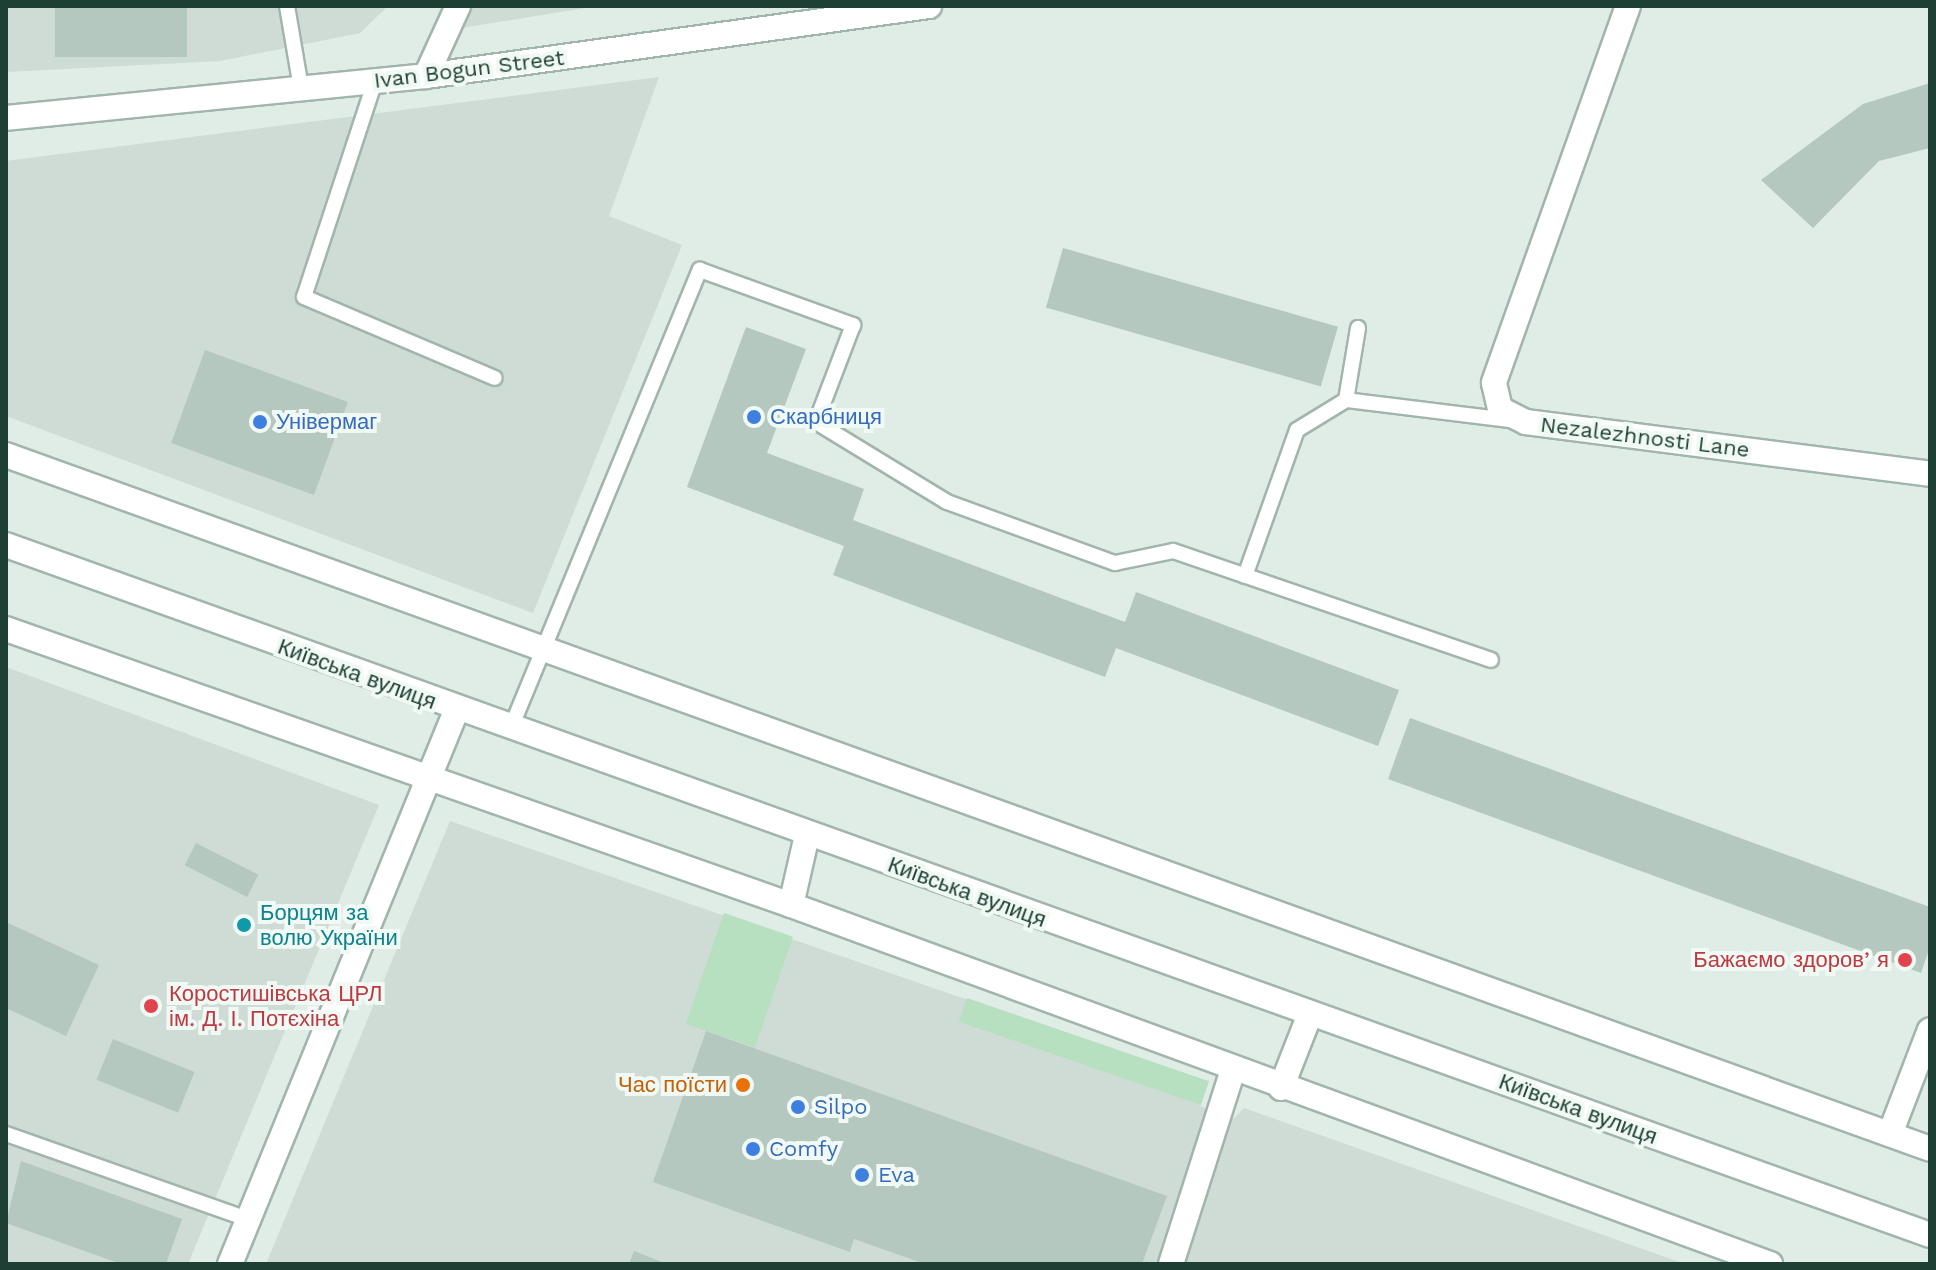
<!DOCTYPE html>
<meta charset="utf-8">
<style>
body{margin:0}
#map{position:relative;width:1936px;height:1270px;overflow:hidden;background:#e0ece6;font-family:"Work Sans",sans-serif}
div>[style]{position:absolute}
.built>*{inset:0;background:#cedcd5}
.green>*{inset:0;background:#b6e0bf;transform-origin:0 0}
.building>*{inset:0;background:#b5c8bf;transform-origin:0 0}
.roads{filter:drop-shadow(2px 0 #a2b5ad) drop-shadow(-2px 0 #a2b5ad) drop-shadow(0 2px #a2b5ad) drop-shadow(0 -2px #a2b5ad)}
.service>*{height:14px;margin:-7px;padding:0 7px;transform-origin:7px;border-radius:7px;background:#fff}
.minor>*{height:24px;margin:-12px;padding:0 12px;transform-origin:12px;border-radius:12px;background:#fff}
.secondary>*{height:24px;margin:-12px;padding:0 12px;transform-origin:12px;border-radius:12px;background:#fff}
.dots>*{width:22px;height:22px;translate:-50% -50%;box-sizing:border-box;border:4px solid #f0f9f4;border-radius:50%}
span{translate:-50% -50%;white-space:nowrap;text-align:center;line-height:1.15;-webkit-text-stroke:8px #f0f9f4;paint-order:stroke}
.street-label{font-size:22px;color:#1e3f34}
.shop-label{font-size:22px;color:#366cbe}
.left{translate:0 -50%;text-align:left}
.culture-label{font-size:22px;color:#0d838f}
.health-label{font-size:22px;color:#be3a42}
.right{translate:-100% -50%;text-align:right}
.food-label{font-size:22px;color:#c56008}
.frame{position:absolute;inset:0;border:8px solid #1e3f34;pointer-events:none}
</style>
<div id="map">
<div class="built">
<i style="clip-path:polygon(6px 6px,388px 6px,360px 33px,220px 61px,6px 72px)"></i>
<i style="clip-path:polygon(466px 6px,598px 6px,455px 29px)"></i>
<i style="clip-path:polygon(659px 77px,609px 216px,682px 245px,533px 613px,6px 416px,6px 161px)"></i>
<i style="clip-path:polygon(6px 667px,379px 805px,188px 1264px,6px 1264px)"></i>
<i style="clip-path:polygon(450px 821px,1208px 1083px,1200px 1106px,1233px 1119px,1244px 1108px,1685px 1264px,266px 1264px)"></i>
</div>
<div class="green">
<i style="left:724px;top:913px;width:73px;height:117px;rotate:19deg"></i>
<i style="left:967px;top:998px;width:256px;height:25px;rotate:19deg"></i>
</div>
<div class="building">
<i style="left:55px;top:6px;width:132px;height:51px"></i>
<i style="clip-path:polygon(1930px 83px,1930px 148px,1879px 161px,1813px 228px,1761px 180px,1863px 104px)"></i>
<i style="left:1063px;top:248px;width:286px;height:62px;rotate:16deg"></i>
<i style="clip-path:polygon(746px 327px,806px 349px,767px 453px,864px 489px,853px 520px,1125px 622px,1136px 592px,1399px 690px,1378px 746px,1116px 648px,1105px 677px,833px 575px,844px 546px,687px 487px)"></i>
<i style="left:205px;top:350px;width:152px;height:99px;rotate:20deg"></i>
<i style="clip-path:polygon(1410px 718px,1930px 907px,1930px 947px,1921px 973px,1388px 779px)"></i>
<i style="left:196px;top:843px;width:70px;height:25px;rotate:27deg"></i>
<i style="clip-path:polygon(6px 922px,99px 965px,66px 1036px,6px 1008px)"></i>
<i style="clip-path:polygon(706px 1031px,1167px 1196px,1142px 1264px,925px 1264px,854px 1239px,850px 1252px,653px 1182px)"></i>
<i style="left:113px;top:1039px;width:88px;height:44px;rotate:22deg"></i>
<i style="clip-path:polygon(21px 1161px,182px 1219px,166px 1264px,121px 1264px,6px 1223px)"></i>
<i style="clip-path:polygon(634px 1251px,667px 1264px,629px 1264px)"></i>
</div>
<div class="roads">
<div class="service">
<i style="left:287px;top:6px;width:83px;rotate:80.3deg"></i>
<i style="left:375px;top:81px;width:227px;rotate:108.2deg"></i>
<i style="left:304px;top:297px;width:207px;rotate:23deg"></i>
<i style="left:1346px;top:400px;width:164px;rotate:7deg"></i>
<i style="left:1245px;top:576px;width:155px;rotate:-70.4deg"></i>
<i style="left:1297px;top:430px;width:57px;rotate:-31.5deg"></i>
<i style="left:1346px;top:400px;width:73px;rotate:-80.5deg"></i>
<i style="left:510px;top:730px;width:498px;rotate:-67.6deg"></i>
<i style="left:700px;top:270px;width:163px;rotate:19.8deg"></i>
<i style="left:853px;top:325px;width:104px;rotate:110.9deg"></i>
<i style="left:816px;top:422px;width:153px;rotate:31.4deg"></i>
<i style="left:947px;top:502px;width:179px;rotate:20deg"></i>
<i style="left:1115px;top:563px;width:59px;rotate:-11.7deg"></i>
<i style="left:1173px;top:551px;width:336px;rotate:18.9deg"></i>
<i style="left:6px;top:1134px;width:256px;rotate:19.4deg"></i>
</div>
<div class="minor">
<i style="left:1628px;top:6px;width:400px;rotate:109.6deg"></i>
<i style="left:1494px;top:383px;width:27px;rotate:77deg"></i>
<i style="left:1500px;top:409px;width:29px;rotate:27deg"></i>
<i style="left:1526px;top:422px;width:407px;rotate:7.3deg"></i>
<i style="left:426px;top:76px;width:77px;rotate:-65.4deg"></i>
<i style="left:6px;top:118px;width:422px;rotate:-5.7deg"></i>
<i style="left:426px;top:76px;width:508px;rotate:-7.92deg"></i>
<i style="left:6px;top:455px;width:2045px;rotate:19.83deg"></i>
<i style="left:6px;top:629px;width:832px;rotate:19.37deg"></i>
<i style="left:791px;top:905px;width:1043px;rotate:20.14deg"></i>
<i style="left:791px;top:905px;width:72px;rotate:-77.1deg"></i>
<i style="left:1281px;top:1088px;width:79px;rotate:-68.6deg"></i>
<i style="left:1890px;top:1134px;width:111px;rotate:-69deg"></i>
<i style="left:230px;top:1264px;width:597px;rotate:-67.77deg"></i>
<i style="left:1171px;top:1264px;width:204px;rotate:-72.3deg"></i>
</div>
<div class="secondary">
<i style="left:6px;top:545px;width:2044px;rotate:19.73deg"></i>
</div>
</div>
<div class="dots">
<i style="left:754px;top:417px;background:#3f7fe0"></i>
<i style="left:260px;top:422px;background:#3f7fe0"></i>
<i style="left:244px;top:925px;background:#0f9aa8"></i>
<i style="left:1905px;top:960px;background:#e0444e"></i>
<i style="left:151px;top:1006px;background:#e0444e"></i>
<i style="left:743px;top:1085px;background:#e8710a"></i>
<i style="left:798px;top:1107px;background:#3f7fe0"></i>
<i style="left:753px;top:1149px;background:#3f7fe0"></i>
<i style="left:862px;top:1175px;background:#3f7fe0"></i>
</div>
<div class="street-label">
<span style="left:469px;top:69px;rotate:-7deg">Ivan Bogun Street</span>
<span style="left:1645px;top:437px;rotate:7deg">Nezalezhnosti Lane</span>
<span style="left:357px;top:674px;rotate:20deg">Київська вулиця</span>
<span style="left:967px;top:892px;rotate:20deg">Київська вулиця</span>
<span style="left:1578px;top:1109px;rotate:20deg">Київська вулиця</span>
</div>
<div class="shop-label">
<span class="left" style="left:770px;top:417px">Скарбниця</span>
<span class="left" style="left:276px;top:422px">Універмаг</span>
<span class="left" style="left:814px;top:1107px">Silpo</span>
<span class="left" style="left:769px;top:1149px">Comfy</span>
<span class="left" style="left:878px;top:1175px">Eva</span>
</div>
<div class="culture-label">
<span class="left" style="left:260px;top:925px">Борцям за<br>волю України</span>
</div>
<div class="health-label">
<span class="right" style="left:1889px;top:960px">Бажаємо здоровʼя</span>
<span class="left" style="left:169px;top:1006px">Коростишівська ЦРЛ<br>ім. Д. І. Потєхіна</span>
</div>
<div class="food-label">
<span class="right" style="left:727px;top:1085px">Час поїсти</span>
</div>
<div class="frame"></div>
</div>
